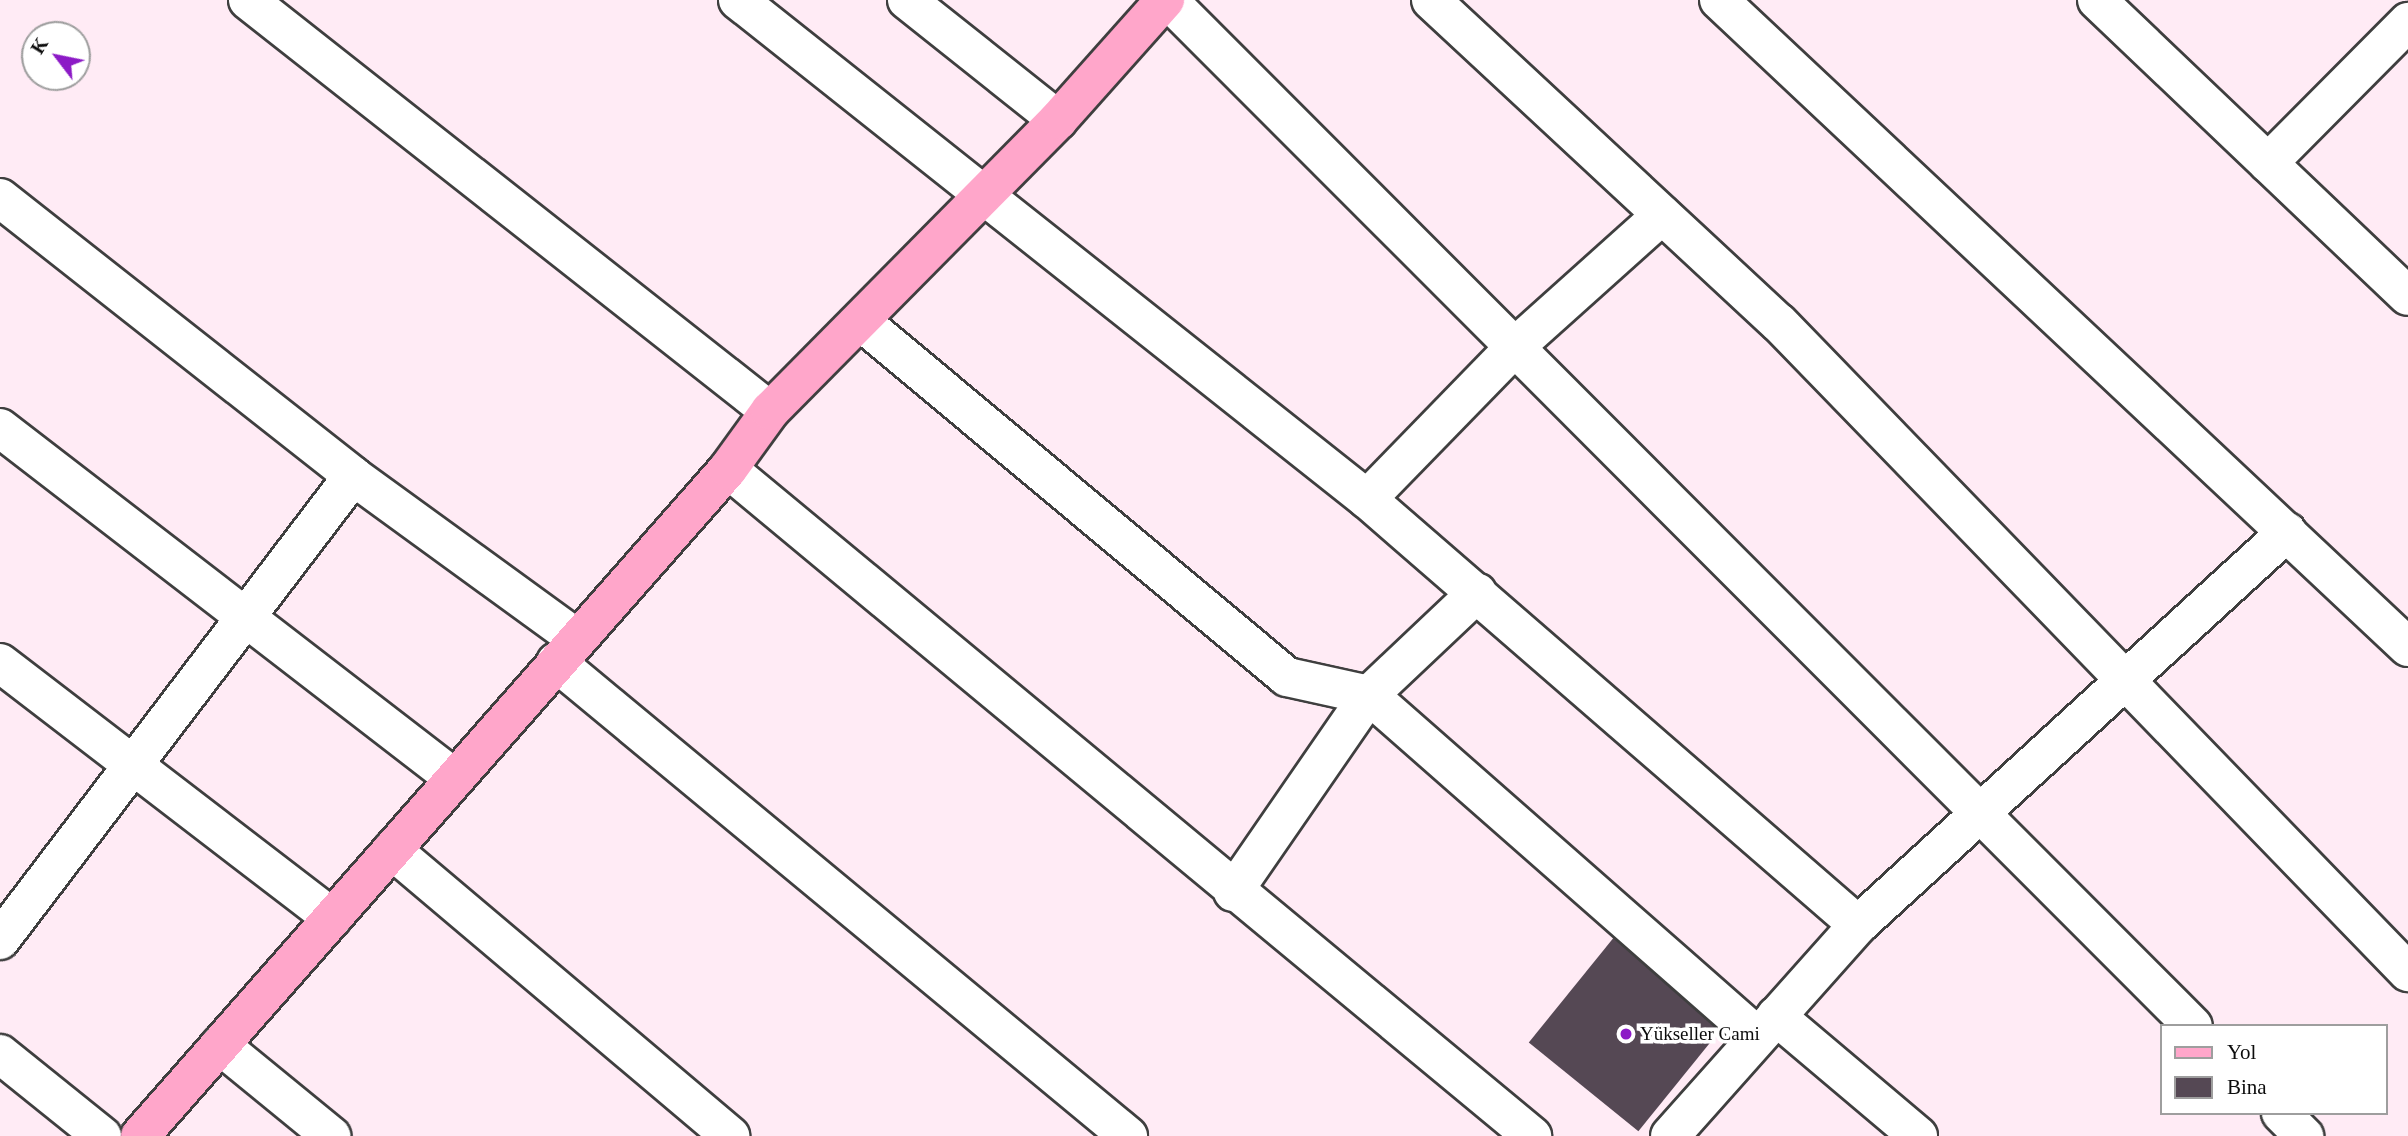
<!DOCTYPE html>
<meta charset="utf-8">
<style>
body{margin:0}
#map{position:relative;width:2408px;height:1136px;overflow:hidden;background:#ffebf5;font-family:Georgia,serif}
div>[style]{position:absolute}
.building>*{inset:0;background:#554854;transform-origin:0 0}
.roads{filter:drop-shadow(2px 0 #3f3f3f) drop-shadow(-2px 0 #3f3f3f) drop-shadow(0 2px #3f3f3f) drop-shadow(0 -2px #3f3f3f)}
.street>*{height:38px;margin:-19px;padding:0 19px;transform-origin:19px;border-radius:19px;background:#fff}
.secondary>*{height:38px;margin:-19px;padding:0 19px;transform-origin:19px;border-radius:19px;background:#ffa6ca}
.dots>*{width:19px;height:19px;translate:-50% -50%;box-sizing:border-box;border:4px solid #fff;border-radius:50%}
span{translate:-50% -50%;white-space:nowrap;text-align:center;line-height:1.15;-webkit-text-stroke:7px #fff;paint-order:stroke}
.poi-label{font-size:19px;color:#0c0c0c}
.left{translate:0 -50%;text-align:left}
.legend{position:absolute;left:2160px;top:1024px;width:228px;height:91px;box-sizing:border-box;background:#fff;border:2px solid #9e9e9e;margin:0;padding:9px 12px;list-style:none;font-size:21px;color:#0c0c0c}
.legend li{display:flex;align-items:center;gap:14px;height:35px}
.legend b{width:35px;border:2px solid #9e9e9e}
.north{position:absolute;left:21px;top:21px;width:70px;height:70px;box-sizing:border-box;background:#fff;border:2px solid #9e9e9e;border-radius:50%;rotate:302deg;font-size:19px;font-weight:700;line-height:28px;text-align:center;color:#0c0c0c}
.north::after{content:'';display:block;margin:auto;width:24px;height:32px;background:#8c1ac6;clip-path:polygon(50% 0,100% 100%,50% 72%,0 100%)}
</style>
<div id="map">
<div class="building">
<i style="left:1615px;top:936px;width:141px;height:137px;rotate:39deg"></i>
</div>
<div class="roads">
<div class="street">
<i style="left:248px;top:0;width:664px;rotate:38.22deg"></i>
<i style="left:738px;top:0;width:803px;rotate:38.43deg"></i>
<i style="left:1367px;top:499px;width:650px;rotate:40.95deg"></i>
<i style="left:907px;top:0;width:193px;rotate:38.5deg"></i>
<i style="left:1168px;top:0;width:1450px;rotate:45.03deg"></i>
<i style="left:1431px;top:0;width:475px;rotate:42.9deg"></i>
<i style="left:1779px;top:323px;width:904px;rotate:45.9deg"></i>
<i style="left:1719px;top:0;width:945px;rotate:43.2deg"></i>
<i style="left:2097px;top:0;width:429px;rotate:43.6deg"></i>
<i style="left:2268px;top:163px;width:199px;rotate:-45.2deg"></i>
<i style="left:0;top:198px;width:449px;rotate:38.2deg"></i>
<i style="left:353px;top:476px;width:277px;rotate:36deg"></i>
<i style="left:863px;top:323px;width:552px;rotate:39.86deg"></i>
<i style="left:1287px;top:677px;width:84px;rotate:12.4deg"></i>
<i style="left:1369px;top:695px;width:515px;rotate:41.3deg"></i>
<i style="left:0;top:428px;width:573px;rotate:37.63deg"></i>
<i style="left:728px;top:469px;width:1045px;rotate:39.68deg"></i>
<i style="left:1367px;top:499px;width:214px;rotate:-45.8deg"></i>
<i style="left:1516px;top:346px;width:196px;rotate:-41.9deg"></i>
<i style="left:556px;top:662px;width:743px;rotate:39.65deg"></i>
<i style="left:0;top:663px;width:419px;rotate:37.5deg"></i>
<i style="left:392px;top:850px;width:443px;rotate:40.2deg"></i>
<i style="left:1233px;top:892px;width:239px;rotate:-55.4deg"></i>
<i style="left:1369px;top:695px;width:149px;rotate:-43.4deg"></i>
<i style="left:0;top:940px;width:583px;rotate:-52.74deg"></i>
<i style="left:1776px;top:1016px;width:186px;rotate:40.2deg"></i>
<i style="left:220px;top:1045px;width:144px;rotate:39.3deg"></i>
<i style="left:0;top:1054px;width:131px;rotate:38.8deg"></i>
<i style="left:2281px;top:1113px;width:33px;rotate:45deg"></i>
<i style="left:1670px;top:1136px;width:283px;rotate:-48.3deg"></i>
<i style="left:1858px;top:925px;width:582px;rotate:-42.49deg"></i>
</div>
<div class="secondary">
<i style="left:140px;top:1136px;width:889px;rotate:-48.6deg"></i>
<i style="left:728px;top:469px;width:72px;rotate:-54.1deg"></i>
<i style="left:770px;top:411px;width:409px;rotate:-45.3deg"></i>
<i style="left:1058px;top:120px;width:161px;rotate:-48.3deg"></i>
</div>
</div>
<div class="dots">
<i style="left:1626px;top:1034px;background:#8c1ac6"></i>
</div>
<div class="poi-label">
<span class="left" style="left:1640px;top:1034px">Yükseller Cami</span>
</div>
<ul class="legend">
<li><b style="height:9px;background:#ffa6ca"></b>Yol</li>
<li><b style="height:19px;background:#554854"></b>Bina</li>
</ul>
<div class="north">K</div>
</div>
